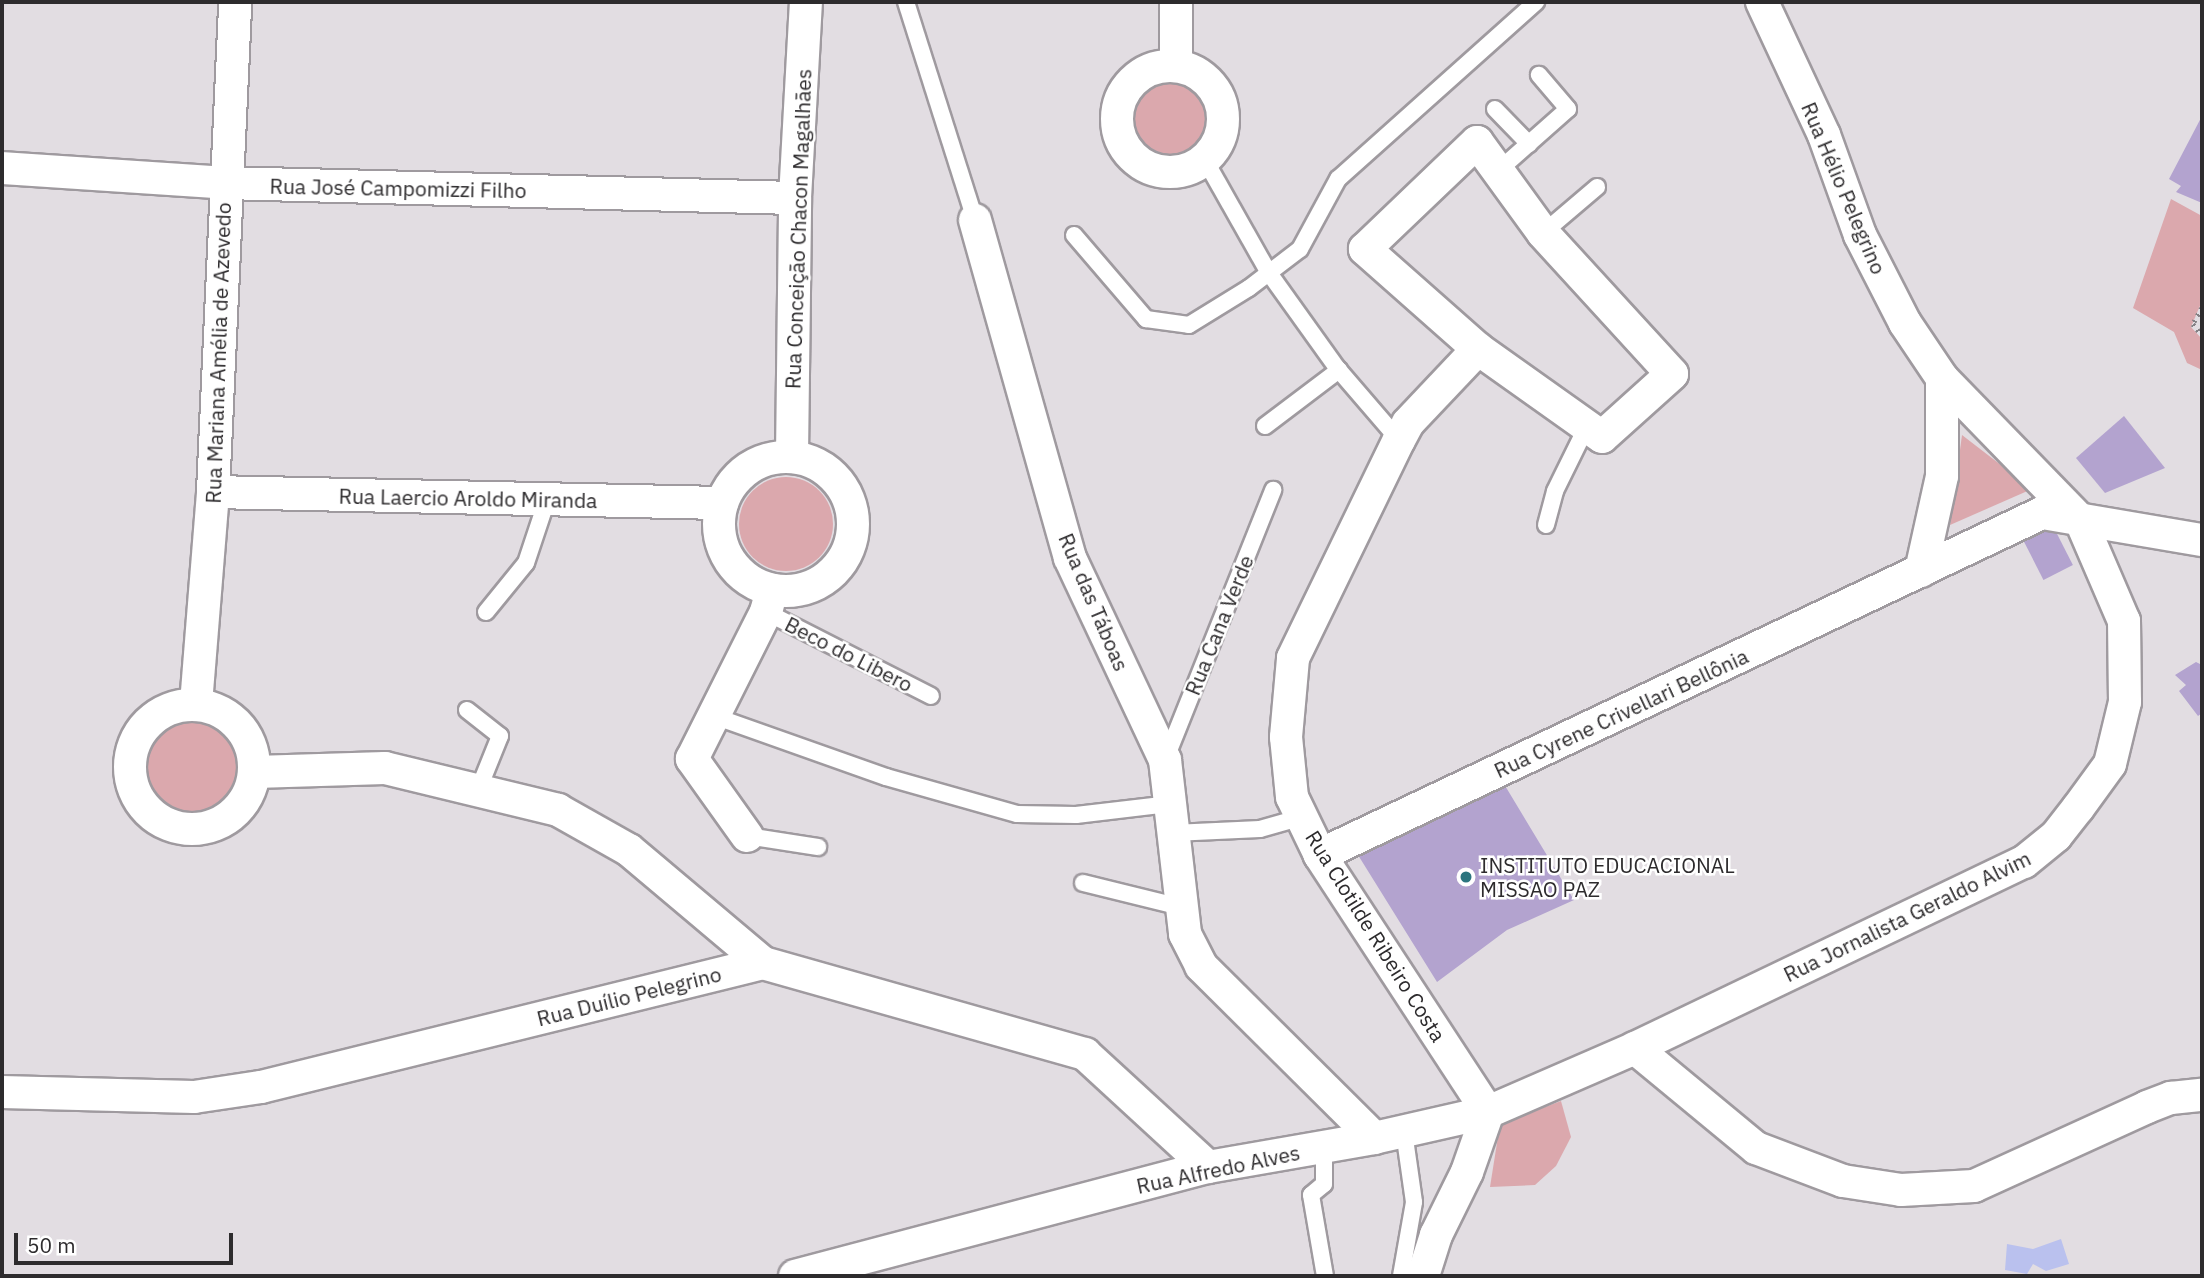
<!DOCTYPE html>
<meta charset="utf-8">
<style>
body{margin:0}
#map{position:relative;width:2204px;height:1278px;overflow:hidden;background:#e2dde2;font-family:"IBM Plex Sans",sans-serif}
div>[style]{position:absolute}
.green>*{inset:0;background:#dba8ad}
.round{border-radius:50%}
.water>*{inset:0;background:#bac1ee}
.building>*{inset:0;background:#b3a3cf;transform-origin:0 0}
.path>*{height:4.5px;margin-top:-2.25px;transform-origin:0;background:repeating-linear-gradient(90deg,#848084 0 2px,transparent 0 7px)}
.roads{filter:drop-shadow(2px 0 #9f9a9f) drop-shadow(-2px 0 #9f9a9f) drop-shadow(0 2px #9f9a9f) drop-shadow(0 -2px #9f9a9f)}
.lane>*{height:16px;margin:-8px;padding:0 8px;transform-origin:8px;border-radius:8px;background:#fff}
.street>*{height:32px;margin:-16px;padding:0 16px;transform-origin:16px;border-radius:16px;background:#fff}
.street>.ring{margin:-16px;padding:0;box-sizing:content-box;background:none;border:32px solid #fff;border-radius:50%}
.dots>*{width:19px;height:19px;translate:-50% -50%;box-sizing:border-box;border:4px solid #fff;border-radius:50%}
span{translate:-50% -50%;white-space:nowrap;text-align:center;line-height:1.15;-webkit-text-stroke:5px #fff;paint-order:stroke}
.street-label{font-size:21px;color:#2d2b2d}
.poi-label{font-size:21px;color:#2d2b2d}
.left{translate:0 -50%;text-align:left}
.frame{position:absolute;inset:0;border:4px solid #2d2b2d;pointer-events:none}
.scale{position:absolute;left:14px;top:1233px;width:219px;height:32px;box-sizing:border-box;border:4px solid #2d2b2d;border-top:0;padding-left:9px;font-size:21px;line-height:24px;white-space:nowrap;color:#2d2b2d;-webkit-text-stroke:5px #fff;paint-order:stroke}
</style>
<div id="map">
<div class="green">
<i class="round" style="left:1129px;top:77px;width:84px;height:84px"></i>
<i style="clip-path:polygon(2171px 199px,2202px 216px,2202px 301px,2191px 327px,2202px 339px,2202px 370px,2187px 363px,2174px 332px,2133px 308px)"></i>
<i style="clip-path:polygon(1962px 435px,2032px 489px,1950px 525px)"></i>
<i class="round" style="left:739px;top:477px;width:94px;height:94px"></i>
<i class="round" style="left:145px;top:721px;width:94px;height:94px"></i>
<i style="clip-path:polygon(1561px 1101px,1571px 1137px,1556px 1166px,1535px 1185px,1490px 1187px,1500px 1124px)"></i>
</div>
<div class="water">
<i style="clip-path:polygon(2061px 1239px,2069px 1264px,2046px 1271px,2033px 1264px,2027px 1274px,2005px 1270px,2007px 1244px,2033px 1249px)"></i>
</div>
<div class="building">
<i style="clip-path:polygon(2202px 116px,2202px 203px,2176px 192px,2181px 186px,2169px 179px)"></i>
<i style="clip-path:polygon(2124px 416px,2165px 468px,2105px 493px,2076px 458px)"></i>
<i style="left:2052px;top:524px;width:46px;height:33px;rotate:63deg"></i>
<i style="clip-path:polygon(2196px 662px,2202px 665px,2202px 713px,2198px 716px,2179px 691px,2186px 685px,2175px 675px)"></i>
<i style="clip-path:polygon(1504px 784px,1574px 900px,1507px 930px,1437px 982px,1358px 855px)"></i>
</div>
<div class="path">
<i style="left:2202px;top:308px;width:18px;rotate:119deg"></i>
<i style="left:2193px;top:324px;width:14px;rotate:51deg"></i>
</div>
<div class="roads">
<div class="lane">
<i style="left:906px;top:2px;width:229px;rotate:72.4deg"></i>
<i style="left:1495px;top:109px;width:49px;rotate:45.8deg"></i>
<i style="left:1205px;top:160px;width:130px;rotate:60.5deg"></i>
<i style="left:1269px;top:273px;width:117px;rotate:54.4deg"></i>
<i style="left:1337px;top:368px;width:95px;rotate:49.3deg"></i>
<i style="left:1499px;top:170px;width:92px;rotate:-41.5deg"></i>
<i style="left:1568px;top:109px;width:45px;rotate:-130.5deg"></i>
<i style="left:1543px;top:233px;width:71px;rotate:-40.4deg"></i>
<i style="left:1074px;top:235px;width:111px;rotate:49.4deg"></i>
<i style="left:1146px;top:319px;width:43px;rotate:7.9deg"></i>
<i style="left:1189px;top:325px;width:70px;rotate:-31.7deg"></i>
<i style="left:1249px;top:288px;width:64px;rotate:-37.4deg"></i>
<i style="left:1300px;top:249px;width:80px;rotate:-61.5deg"></i>
<i style="left:1338px;top:179px;width:266px;rotate:-41.8deg"></i>
<i style="left:1265px;top:426px;width:93px;rotate:-37.1deg"></i>
<i style="left:1546px;top:525px;width:35px;rotate:-75deg"></i>
<i style="left:1555px;top:491px;width:70px;rotate:-63.8deg"></i>
<i style="left:486px;top:612px;width:63px;rotate:-50.8deg"></i>
<i style="left:526px;top:563px;width:66px;rotate:-71.6deg"></i>
<i style="left:766px;top:612px;width:185px;rotate:27deg"></i>
<i style="left:467px;top:710px;width:42px;rotate:38.2deg"></i>
<i style="left:500px;top:736px;width:56px;rotate:112deg"></i>
<i style="left:711px;top:715px;width:186px;rotate:19.5deg"></i>
<i style="left:886px;top:777px;width:136px;rotate:15.8deg"></i>
<i style="left:1017px;top:814px;width:59px;rotate:1deg"></i>
<i style="left:1076px;top:815px;width:95px;rotate:-6.7deg"></i>
<i style="left:1166px;top:758px;width:289px;rotate:-68.2deg"></i>
<i style="left:1173px;top:833px;width:87px;rotate:-2.6deg"></i>
<i style="left:1260px;top:829px;width:44px;rotate:-15.9deg"></i>
<i style="left:747px;top:836px;width:72px;rotate:8.8deg"></i>
<i style="left:1083px;top:883px;width:101px;rotate:13.8deg"></i>
<i style="left:1324px;top:1147px;width:37px;rotate:90deg"></i>
<i style="left:1324px;top:1184px;width:17px;rotate:140deg"></i>
<i style="left:1311px;top:1195px;width:82px;rotate:80.2deg"></i>
<i style="left:1401px;top:1276px;width:75px;rotate:-80deg"></i>
<i style="left:1414px;top:1202px;width:71px;rotate:-98.1deg"></i>
</div>
<div class="street">
<i class="ring" style="left:1117px;top:66px;width:74px;height:74px"></i>
<i style="left:1176px;top:66px;width:64px;rotate:-90deg"></i>
<i style="left:1477px;top:142px;width:112px;rotate:54deg"></i>
<i style="left:1543px;top:233px;width:191px;rotate:47.5deg"></i>
<i style="left:1672px;top:374px;width:94px;rotate:138deg"></i>
<i style="left:1602px;top:437px;width:152px;rotate:-144.6deg"></i>
<i style="left:1478px;top:349px;width:151px;rotate:-138.5deg"></i>
<i style="left:1365px;top:249px;width:155px;rotate:-43.7deg"></i>
<i style="left:2px;top:168px;width:224px;rotate:3.8deg"></i>
<i style="left:225px;top:183px;width:570px;rotate:1.51deg"></i>
<i style="left:975px;top:220px;width:351px;rotate:74.3deg"></i>
<i style="left:1070px;top:558px;width:223px;rotate:64.8deg"></i>
<i style="left:1165px;top:760px;width:175px;rotate:83.4deg"></i>
<i style="left:1185px;top:934px;width:36px;rotate:63deg"></i>
<i style="left:1201px;top:966px;width:244px;rotate:44.8deg"></i>
<i style="left:792px;top:456px;width:258px;rotate:-89.3deg"></i>
<i style="left:795px;top:198px;width:196px;rotate:-86.8deg"></i>
<i class="ring" style="left:719px;top:457px;width:102px;height:102px"></i>
<i style="left:213px;top:492px;width:509px;rotate:1.24deg"></i>
<i style="left:1921px;top:571px;width:97px;rotate:-77.5deg"></i>
<i style="left:1942px;top:476px;width:98px;rotate:-90deg"></i>
<i style="left:196px;top:704px;width:213px;rotate:-85.4deg"></i>
<i style="left:213px;top:492px;width:490px;rotate:-87.4deg"></i>
<i class="ring" style="left:130px;top:705px;width:92px;height:92px"></i>
<i style="left:255px;top:772px;width:130px;rotate:-1.8deg"></i>
<i style="left:385px;top:768px;width:178px;rotate:13.6deg"></i>
<i style="left:558px;top:810px;width:81px;rotate:29.4deg"></i>
<i style="left:629px;top:850px;width:175px;rotate:40.1deg"></i>
<i style="left:747px;top:836px;width:95px;rotate:-125.5deg"></i>
<i style="left:692px;top:759px;width:165px;rotate:-63.3deg"></i>
<i style="left:766px;top:612px;width:23px;rotate:-75deg"></i>
<i style="left:1320px;top:855px;width:799px;rotate:-25.35deg"></i>
<i style="left:2042px;top:513px;width:162px;rotate:9.6deg"></i>
<i style="left:1635px;top:1048px;width:157px;rotate:39.6deg"></i>
<i style="left:1756px;top:1148px;width:93px;rotate:20.8deg"></i>
<i style="left:1843px;top:1181px;width:59px;rotate:8.8deg"></i>
<i style="left:1901px;top:1190px;width:73px;rotate:-3.1deg"></i>
<i style="left:1974px;top:1186px;width:190px;rotate:-24.5deg"></i>
<i style="left:2147px;top:1107px;width:26px;rotate:-21deg"></i>
<i style="left:2171px;top:1098px;width:31px;rotate:-6deg"></i>
<i style="left:2px;top:1092px;width:192px;rotate:1.5deg"></i>
<i style="left:194px;top:1097px;width:68px;rotate:-8.5deg"></i>
<i style="left:261px;top:1087px;width:517px;rotate:-13.87deg"></i>
<i style="left:763px;top:963px;width:335px;rotate:15.8deg"></i>
<i style="left:1085px;top:1054px;width:167px;rotate:42.6deg"></i>
<i style="left:795px;top:1276px;width:427px;rotate:-14.8deg"></i>
<i style="left:1208px;top:1167px;width:169px;rotate:-9.9deg"></i>
<i style="left:1374px;top:1138px;width:117px;rotate:-12.8deg"></i>
<i style="left:1488px;top:1112px;width:160px;rotate:-23.5deg"></i>
<i style="left:1635px;top:1048px;width:431px;rotate:-25.6deg"></i>
<i style="left:2024px;top:862px;width:41px;rotate:-39.1deg"></i>
<i style="left:2056px;top:836px;width:36px;rotate:-52deg"></i>
<i style="left:2078px;top:808px;width:54px;rotate:-54deg"></i>
<i style="left:2110px;top:764px;width:64px;rotate:-76.4deg"></i>
<i style="left:2125px;top:702px;width:81px;rotate:-90.7deg"></i>
<i style="left:2124px;top:621px;width:109px;rotate:-113.3deg"></i>
<i style="left:2081px;top:521px;width:199px;rotate:-134.2deg"></i>
<i style="left:1942px;top:378px;width:66px;rotate:-123.9deg"></i>
<i style="left:1905px;top:323px;width:99px;rotate:-117.1deg"></i>
<i style="left:1860px;top:235px;width:106px;rotate:-109.8deg"></i>
<i style="left:1824px;top:135px;width:147px;rotate:-115deg"></i>
<i style="left:1423px;top:1276px;width:43px;rotate:-72.4deg"></i>
<i style="left:1436px;top:1235px;width:70px;rotate:-63.8deg"></i>
<i style="left:1467px;top:1172px;width:64px;rotate:-70.7deg"></i>
<i style="left:1488px;top:1112px;width:307px;rotate:-123.2deg"></i>
<i style="left:1320px;top:855px;width:64px;rotate:-115.8deg"></i>
<i style="left:1292px;top:797px;width:60px;rotate:-95.7deg"></i>
<i style="left:1286px;top:737px;width:79px;rotate:-84.9deg"></i>
<i style="left:1293px;top:658px;width:242px;rotate:-64.1deg"></i>
<i style="left:1399px;top:440px;width:19px;rotate:-62deg"></i>
<i style="left:1408px;top:423px;width:102px;rotate:-46.6deg"></i>
</div>
</div>
<div class="dots">
<i style="left:1466px;top:877px;background:#2c757e"></i>
</div>
<div class="street-label">
<span style="left:398px;top:188px;rotate:1deg">Rua José Campomizzi Filho</span>
<span style="left:1844px;top:188px;rotate:67deg">Rua Hélio Pelegrino</span>
<span style="left:798px;top:229px;rotate:-88deg">Rua Conceição Chacon Magalhães</span>
<span style="left:218px;top:353px;rotate:-88deg">Rua Mariana Amélia de Azevedo</span>
<span style="left:468px;top:498px;rotate:1deg">Rua Laercio Aroldo Miranda</span>
<span style="left:1094px;top:602px;rotate:67deg">Rua das Táboas</span>
<span style="left:1219px;top:625px;rotate:-68deg">Rua Cana Verde</span>
<span style="left:849px;top:654px;rotate:27deg">Beco do Libero</span>
<span style="left:1621px;top:713px;rotate:-25deg">Rua Cyrene Crivellari Bellônia</span>
<span style="left:1907px;top:916px;rotate:-26deg">Rua Jornalista Geraldo Alvim</span>
<span style="left:1376px;top:936px;rotate:58deg">Rua Clotilde Ribeiro Costa</span>
<span style="left:629px;top:996px;rotate:-14deg">Rua Duílio Pelegrino</span>
<span style="left:1218px;top:1169px;rotate:-12deg">Rua Alfredo Alves</span>
</div>
<div class="poi-label">
<span class="left" style="left:1480px;top:877px">INSTITUTO EDUCACIONAL<br>MISSAO PAZ</span>
</div>
<div class="frame"></div>
<div class="scale">50 m</div>
</div>
